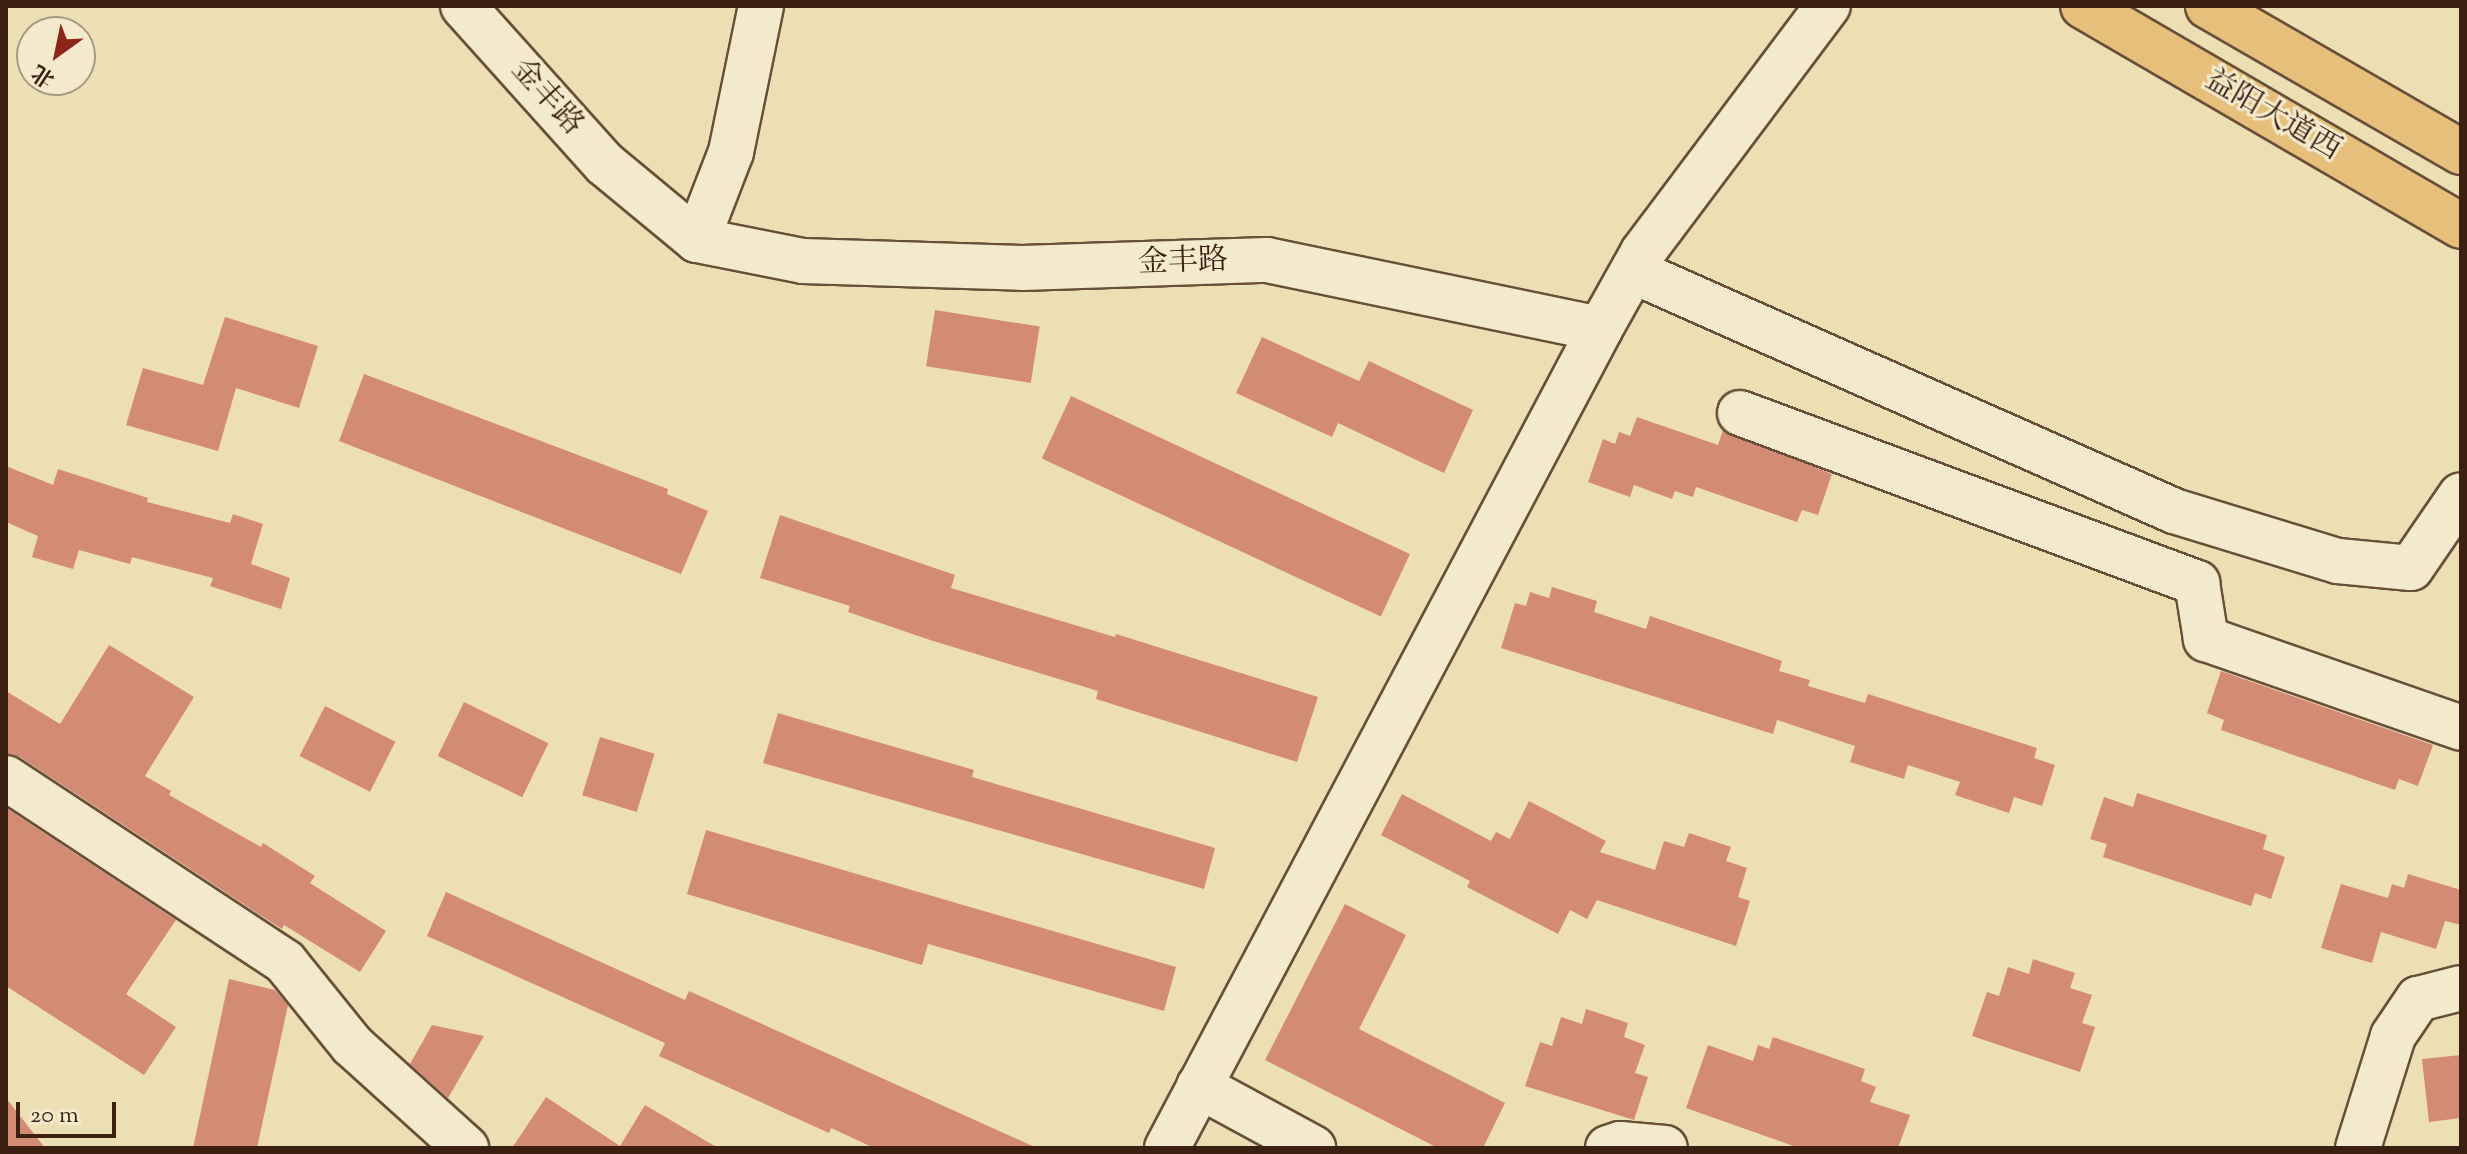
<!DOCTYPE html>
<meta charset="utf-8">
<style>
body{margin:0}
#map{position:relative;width:2467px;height:1154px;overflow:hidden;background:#eddfb4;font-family:"Sorts Mill Goudy","Noto Serif SC",serif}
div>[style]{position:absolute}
.building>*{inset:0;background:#d48b75;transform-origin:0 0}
.roads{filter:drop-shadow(2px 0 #684f39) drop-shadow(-2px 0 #684f39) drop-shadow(0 2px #684f39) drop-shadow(0 -2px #684f39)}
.minor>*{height:44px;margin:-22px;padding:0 22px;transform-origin:22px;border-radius:22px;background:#f3eace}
.major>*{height:44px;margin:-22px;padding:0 22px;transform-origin:22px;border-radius:22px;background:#e6c07a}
span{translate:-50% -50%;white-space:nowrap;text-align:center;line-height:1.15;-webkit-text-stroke:6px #f3eace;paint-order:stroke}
.street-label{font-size:30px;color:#3b1f10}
.frame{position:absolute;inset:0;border:8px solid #3b1f10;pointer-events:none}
.north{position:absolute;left:16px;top:16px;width:80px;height:80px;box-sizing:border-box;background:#f3eace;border:2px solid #a99982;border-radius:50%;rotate:213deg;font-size:22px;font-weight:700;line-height:32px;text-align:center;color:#3b1f10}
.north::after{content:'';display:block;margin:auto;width:28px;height:36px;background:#8f2418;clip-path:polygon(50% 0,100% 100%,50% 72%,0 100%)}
.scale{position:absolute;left:16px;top:1102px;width:100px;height:36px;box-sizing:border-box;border:4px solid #3b1f10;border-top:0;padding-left:10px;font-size:24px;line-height:28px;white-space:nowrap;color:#3b1f10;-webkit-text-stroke:6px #f3eace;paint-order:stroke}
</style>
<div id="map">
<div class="building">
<i style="left:935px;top:310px;width:106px;height:57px;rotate:9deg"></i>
<i style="clip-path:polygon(225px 317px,318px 346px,299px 408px,236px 388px,218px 451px,126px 425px,143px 368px,203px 385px)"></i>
<i style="clip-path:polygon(1262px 337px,1359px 381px,1369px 361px,1473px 410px,1444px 473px,1338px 423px,1332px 437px,1236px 393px)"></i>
<i style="clip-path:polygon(364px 374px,668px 489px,667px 494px,708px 511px,681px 574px,339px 441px)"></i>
<i style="left:1071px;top:396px;width:374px;height:69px;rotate:25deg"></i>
<i style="clip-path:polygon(1637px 417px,1718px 445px,1723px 430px,1832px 474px,1818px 515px,1802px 510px,1797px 522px,1696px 487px,1693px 497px,1675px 491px,1672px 499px,1634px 485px,1630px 497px,1588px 482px,1603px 439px,1615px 444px,1619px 432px,1630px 436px)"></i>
<i style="clip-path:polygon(6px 466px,53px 485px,58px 469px,148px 498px,147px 502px,230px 523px,233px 514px,263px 524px,251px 564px,290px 578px,281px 609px,210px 586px,213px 578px,132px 557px,130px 564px,79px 550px,73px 569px,32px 557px,38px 536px,6px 522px)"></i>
<i style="clip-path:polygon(780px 515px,955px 575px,951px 588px,1115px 637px,1116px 634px,1318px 697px,1297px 762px,1096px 699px,1098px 691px,930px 640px,848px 612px,850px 606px,760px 578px)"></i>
<i style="clip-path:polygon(1552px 587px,1597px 601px,1594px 612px,1646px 629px,1650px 616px,1782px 661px,1779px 671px,1810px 680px,1808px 686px,1865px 703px,1868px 694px,2037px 748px,2034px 758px,2055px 765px,2042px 806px,2014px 797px,2009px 813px,1955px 795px,1960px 782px,1908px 765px,1904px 779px,1850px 762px,1855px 746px,1777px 720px,1773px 734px,1501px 648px,1515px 603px,1526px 606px,1530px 592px,1549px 598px)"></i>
<i style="clip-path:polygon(109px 645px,194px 697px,145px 776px,171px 791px,169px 795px,261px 847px,263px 843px,315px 876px,310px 883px,386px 931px,360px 972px,284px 925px,282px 929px,257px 913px,20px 757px,6px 753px,6px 691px,60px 724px)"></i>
<i style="clip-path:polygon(2221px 671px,2433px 745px,2418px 786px,2399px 779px,2395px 790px,2221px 730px,2224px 720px,2207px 713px)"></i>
<i style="left:464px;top:702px;width:94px;height:60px;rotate:26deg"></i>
<i style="left:325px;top:706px;width:79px;height:56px;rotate:27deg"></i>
<i style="clip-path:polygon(778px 713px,974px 770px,972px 777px,1215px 848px,1204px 889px,763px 763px)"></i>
<i style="left:600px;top:737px;width:57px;height:61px;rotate:17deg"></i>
<i style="clip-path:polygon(2137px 793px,2267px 835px,2263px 849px,2285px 857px,2271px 899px,2255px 893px,2251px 906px,2103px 857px,2107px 844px,2090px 839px,2104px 797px,2133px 807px)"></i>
<i style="clip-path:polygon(1402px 794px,1491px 841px,1496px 832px,1510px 839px,1529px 801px,1606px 841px,1600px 852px,1655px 870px,1664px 841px,1684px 847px,1689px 833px,1731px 847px,1726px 861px,1747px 868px,1738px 897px,1750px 901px,1736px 946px,1597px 900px,1587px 919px,1570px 910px,1558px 934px,1467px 887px,1470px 881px,1381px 835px)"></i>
<i style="clip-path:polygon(6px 808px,176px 920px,126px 994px,176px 1027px,144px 1075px,6px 986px)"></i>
<i style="clip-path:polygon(706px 830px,1176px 967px,1164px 1011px,928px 944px,922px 965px,687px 894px)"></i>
<i style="clip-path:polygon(2408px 874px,2461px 890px,2461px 925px,2445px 921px,2436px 949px,2381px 932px,2372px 963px,2321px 948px,2341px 884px,2388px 898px,2392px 884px,2404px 888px)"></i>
<i style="clip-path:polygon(446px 892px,685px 1000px,689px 991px,1037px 1148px,874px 1148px,831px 1128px,829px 1133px,659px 1056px,665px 1043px,427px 936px)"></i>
<i style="clip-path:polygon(1345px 904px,1406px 935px,1359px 1029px,1505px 1103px,1483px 1148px,1438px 1148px,1265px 1060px)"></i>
<i style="clip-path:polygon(2033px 959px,2075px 973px,2070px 988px,2092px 995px,2082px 1023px,2095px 1027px,2080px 1072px,1972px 1036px,1987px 992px,1999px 996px,2008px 967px,2029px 974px)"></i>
<i style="clip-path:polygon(229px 979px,275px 990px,288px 1005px,257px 1148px,193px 1148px)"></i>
<i style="clip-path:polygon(1586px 1009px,1628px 1023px,1624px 1037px,1645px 1045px,1635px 1073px,1648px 1077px,1634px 1120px,1525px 1086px,1540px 1042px,1552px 1046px,1561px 1017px,1582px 1024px)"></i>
<i style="clip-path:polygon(432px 1025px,484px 1036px,448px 1098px,410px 1064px)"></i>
<i style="clip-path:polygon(1773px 1037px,1865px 1069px,1861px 1081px,1876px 1087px,1870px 1102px,1910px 1115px,1898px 1148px,1799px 1148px,1686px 1108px,1708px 1045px,1753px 1061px,1758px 1045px,1769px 1049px)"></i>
<i style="clip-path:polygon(2461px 1055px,2461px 1118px,2429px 1122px,2422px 1059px)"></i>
<i style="clip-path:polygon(546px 1097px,620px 1146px,645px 1105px,718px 1148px,512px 1148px)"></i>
<i style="clip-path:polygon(6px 1098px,45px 1148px,6px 1148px)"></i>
</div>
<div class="roads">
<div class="minor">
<i style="left:463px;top:6px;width:212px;rotate:48.1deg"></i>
<i style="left:605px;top:164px;width:119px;rotate:39.6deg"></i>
<i style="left:697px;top:240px;width:108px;rotate:11.2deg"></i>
<i style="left:803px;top:261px;width:219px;rotate:1.8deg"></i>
<i style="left:1022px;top:268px;width:245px;rotate:-1.9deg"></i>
<i style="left:1267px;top:260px;width:340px;rotate:11.7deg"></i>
<i style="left:1600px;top:329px;width:88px;rotate:-60.8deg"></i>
<i style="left:1643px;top:252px;width:308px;rotate:-53.1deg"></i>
<i style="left:697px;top:240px;width:94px;rotate:-68.9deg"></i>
<i style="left:731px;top:152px;width:149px;rotate:-78.4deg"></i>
<i style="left:1633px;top:271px;width:592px;rotate:23.92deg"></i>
<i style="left:2174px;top:511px;width:171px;rotate:17deg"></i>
<i style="left:2338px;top:561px;width:73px;rotate:5.5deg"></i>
<i style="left:2411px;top:568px;width:88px;rotate:-55.6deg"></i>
<i style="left:1740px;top:413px;width:488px;rotate:20.4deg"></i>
<i style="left:2197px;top:583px;width:57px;rotate:80.9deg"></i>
<i style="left:2206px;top:639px;width:270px;rotate:19.2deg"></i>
<i style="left:6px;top:778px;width:334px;rotate:33.4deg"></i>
<i style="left:285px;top:962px;width:107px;rotate:51.1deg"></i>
<i style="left:352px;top:1045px;width:154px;rotate:42.1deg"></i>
<i style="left:1199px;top:1086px;width:130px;rotate:28.5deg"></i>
<i style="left:1167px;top:1148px;width:926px;rotate:-62.13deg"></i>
<i style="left:1608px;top:1148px;width:13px;rotate:-18deg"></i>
<i style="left:1620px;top:1144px;width:45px;rotate:5.1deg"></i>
<i style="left:2358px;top:1148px;width:117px;rotate:-72.6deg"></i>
<i style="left:2393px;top:1036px;width:45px;rotate:-56deg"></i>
<i style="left:2418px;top:999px;width:44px;rotate:-14.3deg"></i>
</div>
<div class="major">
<i style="left:2083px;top:6px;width:437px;rotate:30.2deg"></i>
<i style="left:2208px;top:6px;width:292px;rotate:30deg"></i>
</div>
</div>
<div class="street-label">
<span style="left:546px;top:98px;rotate:48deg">金丰路</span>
<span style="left:2272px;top:116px;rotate:30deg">益阳大道西</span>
<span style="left:1183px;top:263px;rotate:-2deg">金丰路</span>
</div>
<div class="frame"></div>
<div class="north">北</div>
<div class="scale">20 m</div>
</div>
